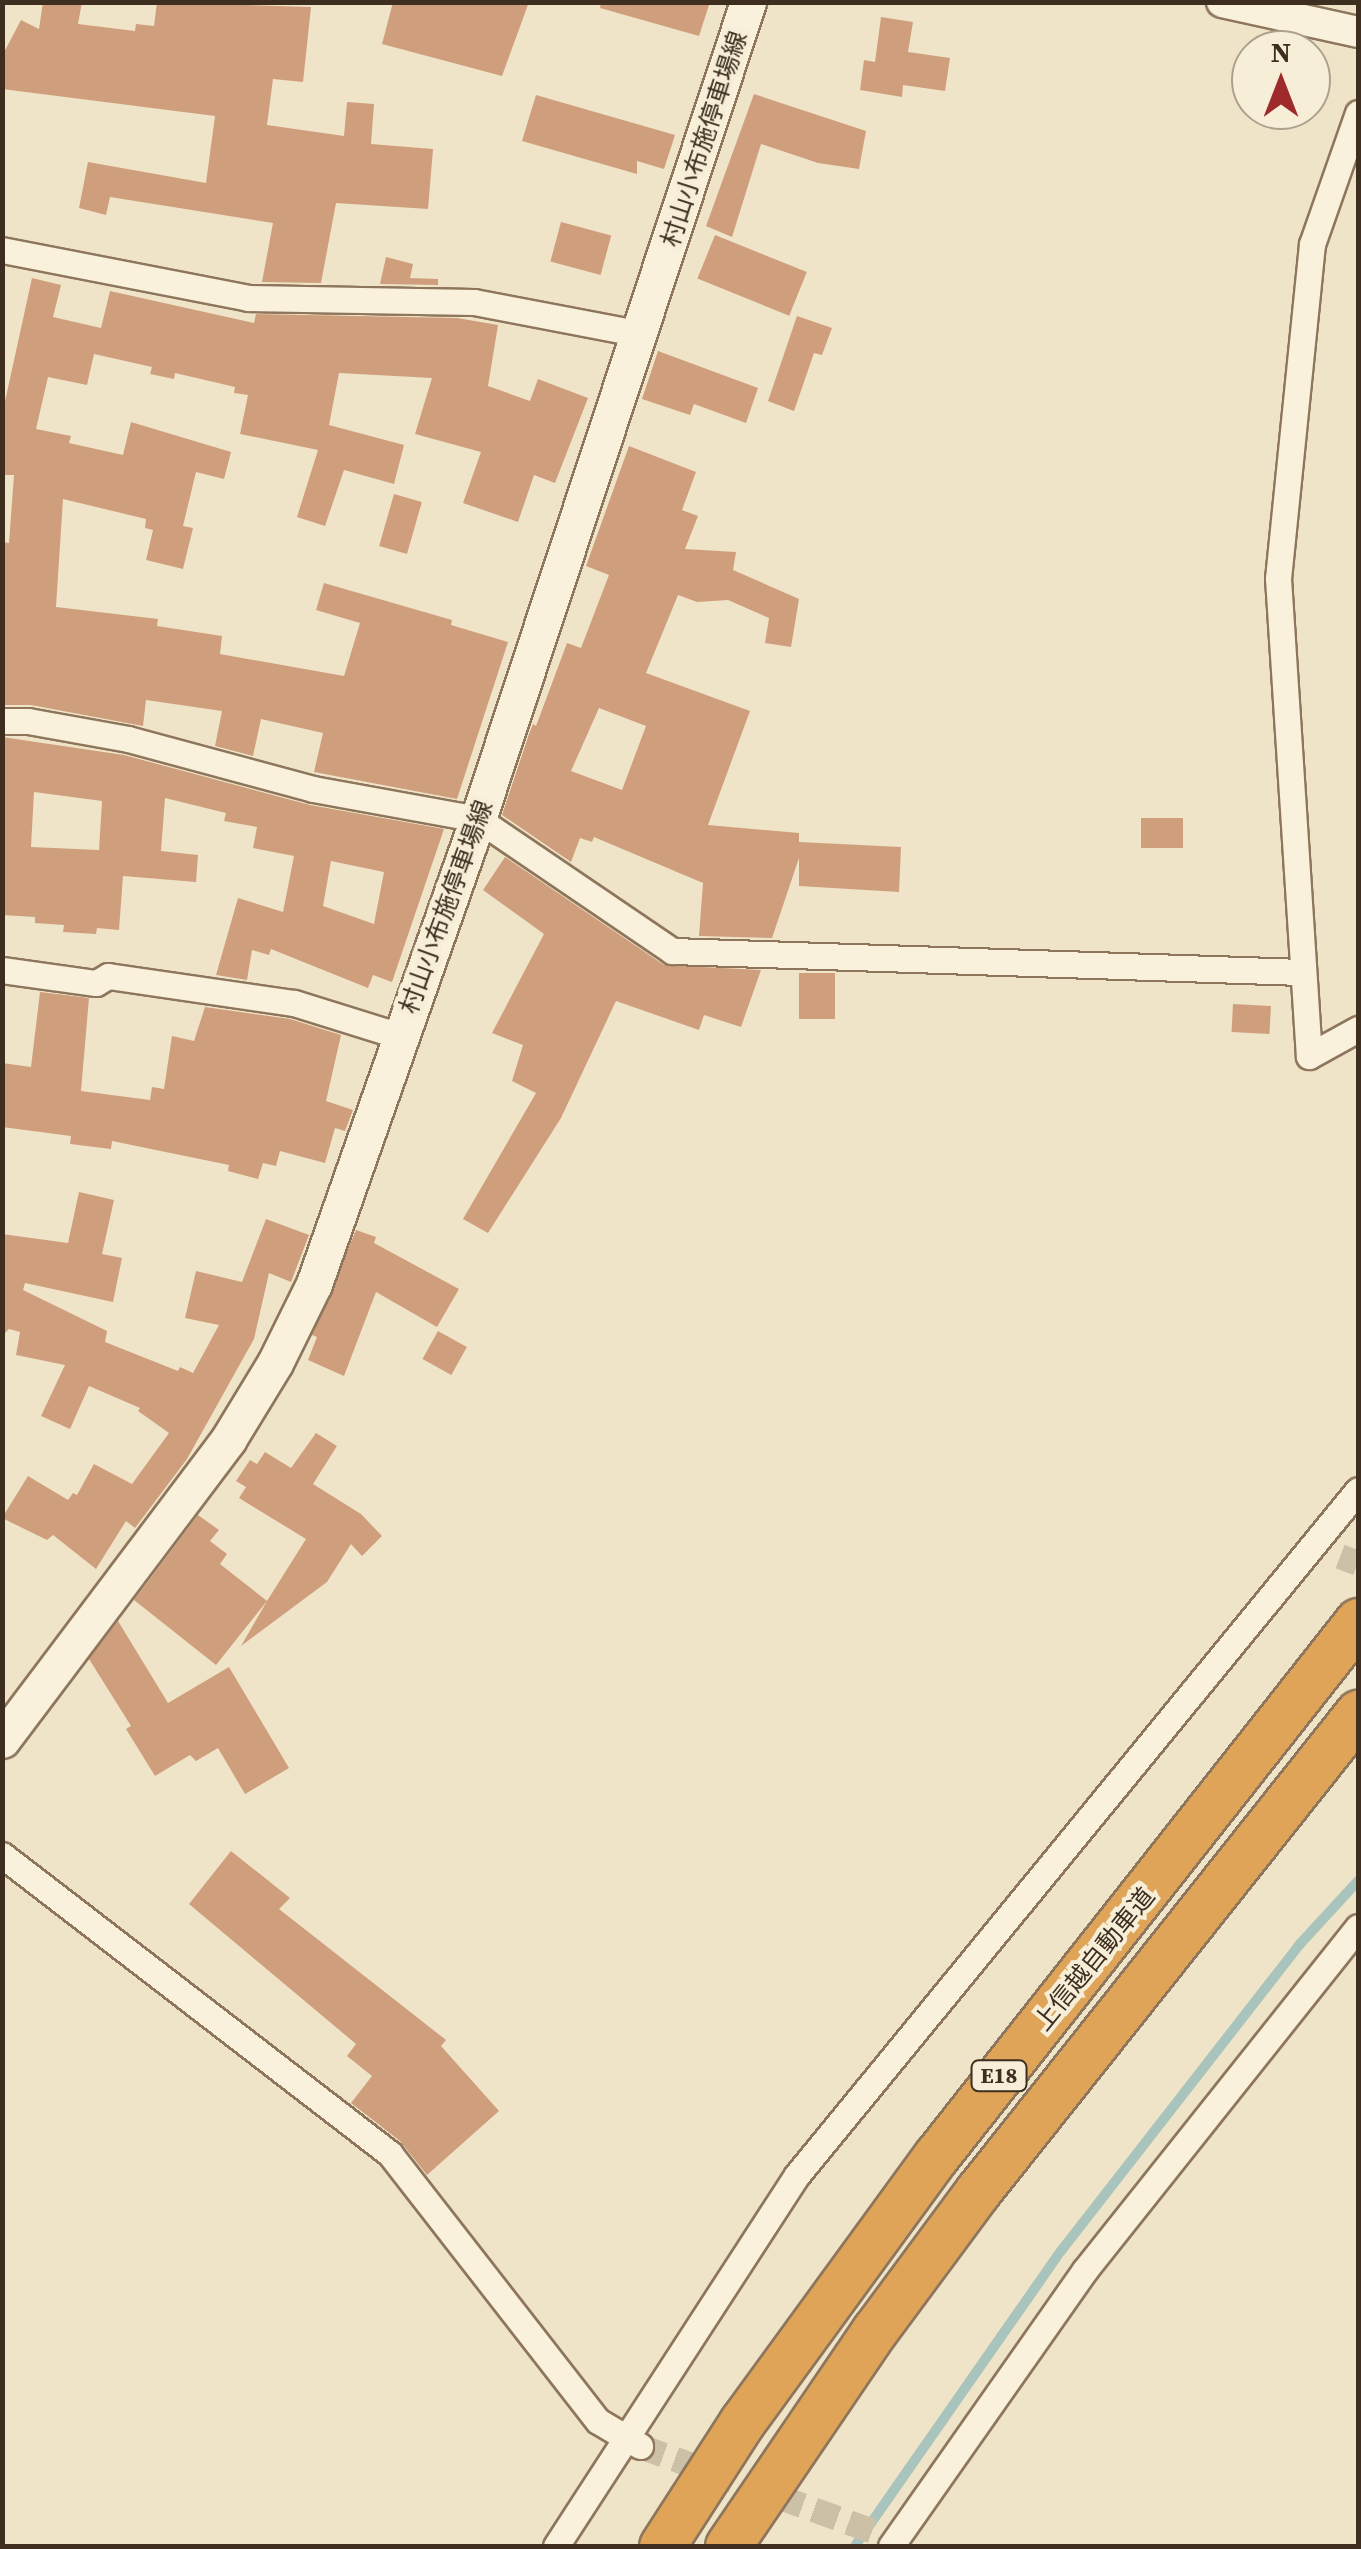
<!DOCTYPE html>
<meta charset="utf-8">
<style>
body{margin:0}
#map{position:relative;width:1361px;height:2549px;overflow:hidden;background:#f0e4c8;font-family:"Source Serif 4","Noto Sans JP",serif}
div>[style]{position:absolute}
.stream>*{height:10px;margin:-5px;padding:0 5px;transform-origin:5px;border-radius:5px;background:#a9c4bc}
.building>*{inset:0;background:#cf9f7d;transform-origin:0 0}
.minor-tunnel>*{height:25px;margin-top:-12.5px;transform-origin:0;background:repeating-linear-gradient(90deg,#ccc0a6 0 25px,transparent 0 37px)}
.roads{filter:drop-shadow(2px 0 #8d765c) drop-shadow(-2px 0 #8d765c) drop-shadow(0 2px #8d765c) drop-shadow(0 -2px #8d765c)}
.minor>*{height:25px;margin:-12.5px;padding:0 12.5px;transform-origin:12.5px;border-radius:12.5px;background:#faf1dc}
.tertiary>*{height:30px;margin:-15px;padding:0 15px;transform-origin:15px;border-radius:15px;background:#faf1dc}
.secondary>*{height:35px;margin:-17.5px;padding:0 17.5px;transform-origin:17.5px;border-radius:17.5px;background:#faf1dc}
.motorway>*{height:45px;margin:-22.5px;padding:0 22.5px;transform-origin:22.5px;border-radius:22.5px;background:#e0a458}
span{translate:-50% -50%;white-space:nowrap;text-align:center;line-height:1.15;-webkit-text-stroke:8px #f7eed8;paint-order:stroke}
.shield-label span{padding:2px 8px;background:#f7eed8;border:2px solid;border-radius:8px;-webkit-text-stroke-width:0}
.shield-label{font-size:22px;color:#3d2e20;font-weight:700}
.street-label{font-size:25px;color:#3d2e20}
.frame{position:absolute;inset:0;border:5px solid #3d2e20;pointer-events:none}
.north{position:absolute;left:1231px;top:30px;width:100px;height:100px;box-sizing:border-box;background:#f7eed8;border:2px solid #ada18e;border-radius:50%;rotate:0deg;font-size:28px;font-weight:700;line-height:40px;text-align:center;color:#3d2e20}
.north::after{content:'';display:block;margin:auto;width:35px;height:45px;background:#9e2a2b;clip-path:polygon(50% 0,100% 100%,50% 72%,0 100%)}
</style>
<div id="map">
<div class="stream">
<i style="left:855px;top:2546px;width:360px;rotate:-55.1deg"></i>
<i style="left:1061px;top:2251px;width:389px;rotate:-52.1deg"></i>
<i style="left:1300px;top:1944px;width:86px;rotate:-47.4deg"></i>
</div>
<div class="building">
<i style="clip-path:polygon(43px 2px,82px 2px,78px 24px,135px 31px,136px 24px,154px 26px,157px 2px,311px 7px,303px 82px,273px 79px,267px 125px,344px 136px,347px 102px,374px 104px,371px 144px,433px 149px,428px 209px,336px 203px,321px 283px,262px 282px,273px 223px,110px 197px,106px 215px,79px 208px,88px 162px,206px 183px,215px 116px,2px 89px,2px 56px,21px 20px,39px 29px)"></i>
<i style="clip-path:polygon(393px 2px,529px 2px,502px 76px,382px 44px)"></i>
<i style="clip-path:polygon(601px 2px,710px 2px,699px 36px,600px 8px)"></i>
<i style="clip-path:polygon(881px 17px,913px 22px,908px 52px,950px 58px,945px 91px,903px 85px,902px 97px,860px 90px,864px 60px,875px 62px)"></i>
<i style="clip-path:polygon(754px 94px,866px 131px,859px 169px,818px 163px,746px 139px,761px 144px,732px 237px,706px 226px)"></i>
<i style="clip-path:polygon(536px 95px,675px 135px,664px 169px,637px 161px,637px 174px,522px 141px)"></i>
<i style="left:561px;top:222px;width:52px;height:41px;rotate:15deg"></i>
<i style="left:715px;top:235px;width:99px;height:47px;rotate:22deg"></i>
<i style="clip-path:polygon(386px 257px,413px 264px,410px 278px,438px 279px,438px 285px,380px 284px)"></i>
<i style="clip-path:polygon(32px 278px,61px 285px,53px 317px,101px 328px,110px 291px,254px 323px,256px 314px,457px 318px,498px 325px,488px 386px,530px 401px,538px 379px,588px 398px,555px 483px,534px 475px,518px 522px,463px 503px,481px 452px,415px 434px,432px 378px,339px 373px,329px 425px,404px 445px,394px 484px,344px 470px,325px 526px,297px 517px,318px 450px,240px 434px,248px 395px,234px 393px,235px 387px,175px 373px,174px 379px,150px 374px,152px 367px,94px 354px,87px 385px,48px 377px,36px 429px,71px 436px,69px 443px,123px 455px,131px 422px,231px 452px,224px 479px,196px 472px,183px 526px,193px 528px,183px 569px,146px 560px,153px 530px,145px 528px,146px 519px,63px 499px,56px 607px,158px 619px,157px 626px,222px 636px,220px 654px,344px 676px,360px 623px,316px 610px,324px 583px,452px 620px,451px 625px,508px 642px,457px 799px,314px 772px,323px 733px,261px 719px,253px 756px,215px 746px,222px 711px,146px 700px,143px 726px,31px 705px,2px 705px,2px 542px,9px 543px,14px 475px,2px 475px,2px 415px)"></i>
<i style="clip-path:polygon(797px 316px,832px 328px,822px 355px,814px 353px,794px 411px,768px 401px)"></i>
<i style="clip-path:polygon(658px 351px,758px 388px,746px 423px,694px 404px,690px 415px,642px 399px)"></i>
<i style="clip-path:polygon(evenodd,629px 446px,696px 472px,682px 510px,698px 516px,685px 549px,736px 552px,733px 570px,799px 599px,791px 647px,765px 643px,769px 618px,728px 600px,697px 602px,678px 595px,646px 673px,750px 711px,708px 825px,799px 833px,799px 842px,901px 847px,899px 892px,799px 886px,799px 858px,772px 938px,699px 936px,703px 883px,594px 837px,592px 842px,580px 838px,571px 862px,502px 815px,529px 734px,533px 724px,536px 726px,567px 643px,581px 648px,609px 575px,586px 566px,629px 446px,599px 708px,646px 726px,622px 790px,571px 771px,599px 708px)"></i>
<i style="left:394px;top:494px;width:29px;height:54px;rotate:16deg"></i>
<i style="clip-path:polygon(evenodd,2px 737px,124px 755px,310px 805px,444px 829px,392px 982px,373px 975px,368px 988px,271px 949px,269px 955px,252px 950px,247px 980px,216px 975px,238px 898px,283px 912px,294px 856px,253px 848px,257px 827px,224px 821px,226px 813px,165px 798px,161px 851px,198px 855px,196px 882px,123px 876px,119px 930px,97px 928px,96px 934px,63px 932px,64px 925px,35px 923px,35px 917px,2px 915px,2px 737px,34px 792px,102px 801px,99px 850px,31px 847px,34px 792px,2px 737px,331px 861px,384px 872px,374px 924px,323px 906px,331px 861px)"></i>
<i style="left:1141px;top:818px;width:42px;height:30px"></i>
<i style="clip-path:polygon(505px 857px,664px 965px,761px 970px,741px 1027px,704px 1015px,699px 1030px,616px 1001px,561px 1118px,488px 1233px,463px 1219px,536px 1093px,512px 1081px,523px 1045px,492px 1033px,544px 934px,483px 890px)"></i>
<i style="left:799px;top:973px;width:36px;height:46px"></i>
<i style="clip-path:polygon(40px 992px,89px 998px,81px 1091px,150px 1100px,152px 1087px,164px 1089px,172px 1036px,194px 1041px,205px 1007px,290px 1019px,341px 1035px,326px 1101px,353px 1110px,345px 1131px,335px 1128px,325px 1163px,280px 1151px,276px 1166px,263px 1163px,258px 1179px,228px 1171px,229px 1165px,112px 1141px,111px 1149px,70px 1144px,71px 1136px,2px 1127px,2px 1063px,31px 1067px)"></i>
<i style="left:1233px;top:1004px;width:38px;height:28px;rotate:3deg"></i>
<i style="clip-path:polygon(79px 1192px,114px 1200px,102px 1254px,122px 1258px,113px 1302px,25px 1283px,23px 1290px,107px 1331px,105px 1342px,178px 1371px,180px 1367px,193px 1373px,219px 1325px,185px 1318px,196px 1271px,242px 1282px,266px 1219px,309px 1235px,291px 1282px,269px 1273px,254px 1339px,187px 1459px,135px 1528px,126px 1521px,96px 1569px,53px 1535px,47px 1540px,2px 1518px,28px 1476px,68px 1500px,73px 1493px,77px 1495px,94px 1464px,132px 1484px,169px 1433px,138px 1411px,140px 1408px,89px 1386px,70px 1429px,41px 1416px,65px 1365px,16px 1355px,20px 1332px,9px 1329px,2px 1336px,2px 1234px,68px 1243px)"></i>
<i style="clip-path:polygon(356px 1230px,376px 1237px,374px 1243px,459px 1289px,437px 1327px,376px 1292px,344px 1376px,308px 1360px,317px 1337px,312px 1335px)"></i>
<i style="left:438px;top:1331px;width:33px;height:32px;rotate:29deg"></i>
<i style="clip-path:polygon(316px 1433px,337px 1446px,313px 1484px,361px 1514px,382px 1536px,362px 1556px,351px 1544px,327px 1582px,241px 1646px,267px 1601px,216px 1665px,134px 1600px,198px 1515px,219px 1530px,210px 1541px,227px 1554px,220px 1564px,267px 1601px,306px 1539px,239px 1498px,246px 1487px,236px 1481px,250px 1460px,257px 1464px,265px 1452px,291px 1468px)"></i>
<i style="clip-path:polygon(118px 1621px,168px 1703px,229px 1667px,289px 1768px,245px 1794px,218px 1748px,196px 1761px,190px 1755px,155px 1776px,126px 1729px,131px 1726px,89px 1659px)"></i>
<i style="clip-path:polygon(231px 1851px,290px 1898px,279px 1909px,446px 2040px,441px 2046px,499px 2111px,427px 2175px,400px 2141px,351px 2103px,372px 2076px,347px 2056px,356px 2044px,189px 1904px)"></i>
</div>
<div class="minor-tunnel">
<i style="left:1340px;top:1556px;width:19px;rotate:21deg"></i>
<i style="left:640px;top:2446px;width:254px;rotate:20deg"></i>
</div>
<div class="roads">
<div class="minor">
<i style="left:1358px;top:113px;width:139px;rotate:109.3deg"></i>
<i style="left:1312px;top:244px;width:336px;rotate:95.8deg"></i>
<i style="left:1278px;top:578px;width:479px;rotate:86.3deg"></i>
<i style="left:1309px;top:1056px;width:56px;rotate:-28.9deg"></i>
<i style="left:2px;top:250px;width:251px;rotate:11deg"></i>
<i style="left:248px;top:298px;width:226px;rotate:1deg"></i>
<i style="left:474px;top:302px;width:170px;rotate:10.8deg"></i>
<i style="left:2px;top:721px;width:26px"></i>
<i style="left:28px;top:721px;width:102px;rotate:10.2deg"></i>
<i style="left:128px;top:739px;width:192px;rotate:15.1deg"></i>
<i style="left:313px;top:789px;width:168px;rotate:10.3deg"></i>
<i style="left:478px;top:819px;width:235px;rotate:34.2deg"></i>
<i style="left:672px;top:951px;width:629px;rotate:1.91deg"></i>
<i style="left:2px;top:970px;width:95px;rotate:7.9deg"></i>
<i style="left:96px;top:983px;width:14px;rotate:-30deg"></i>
<i style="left:108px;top:976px;width:188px;rotate:8.3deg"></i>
<i style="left:294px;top:1003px;width:111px;rotate:17.3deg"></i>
<i style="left:2px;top:1855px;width:490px;rotate:37.6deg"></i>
<i style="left:390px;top:2154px;width:338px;rotate:52.1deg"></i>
<i style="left:598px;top:2421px;width:49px;rotate:30.8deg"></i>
<i style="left:556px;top:2546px;width:442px;rotate:-57deg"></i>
<i style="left:797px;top:2175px;width:885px;rotate:-50.68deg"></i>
<i style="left:891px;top:2546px;width:337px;rotate:-54.9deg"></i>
<i style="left:1085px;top:2270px;width:438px;rotate:-51.5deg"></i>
</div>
<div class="tertiary">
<i style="left:1222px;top:2px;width:139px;rotate:12.4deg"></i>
</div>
<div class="secondary">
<i style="left:2px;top:1740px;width:376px;rotate:-53deg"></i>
<i style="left:228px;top:1440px;width:90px;rotate:-58.6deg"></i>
<i style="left:275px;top:1363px;width:88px;rotate:-63.7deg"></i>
<i style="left:314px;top:1284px;width:493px;rotate:-70.6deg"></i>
<i style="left:478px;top:819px;width:860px;rotate:-71.71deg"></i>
</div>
<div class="motorway">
<i style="left:662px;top:2546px;width:148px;rotate:-57.2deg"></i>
<i style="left:742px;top:2422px;width:331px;rotate:-53.9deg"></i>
<i style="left:937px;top:2155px;width:680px;rotate:-51.75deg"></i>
<i style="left:728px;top:2546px;width:261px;rotate:-55.8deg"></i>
<i style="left:875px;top:2330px;width:173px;rotate:-53.5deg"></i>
<i style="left:978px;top:2191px;width:611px;rotate:-51.52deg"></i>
</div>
</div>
<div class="shield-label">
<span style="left:999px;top:2076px">E18</span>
</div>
<div class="street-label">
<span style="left:704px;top:139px;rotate:-72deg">村山小布施停車場線</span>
<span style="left:446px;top:907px;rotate:-70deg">村山小布施停車場線</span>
<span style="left:1094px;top:1959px;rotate:-51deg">上信越自動車道</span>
</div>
<div class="frame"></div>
<div class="north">N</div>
</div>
